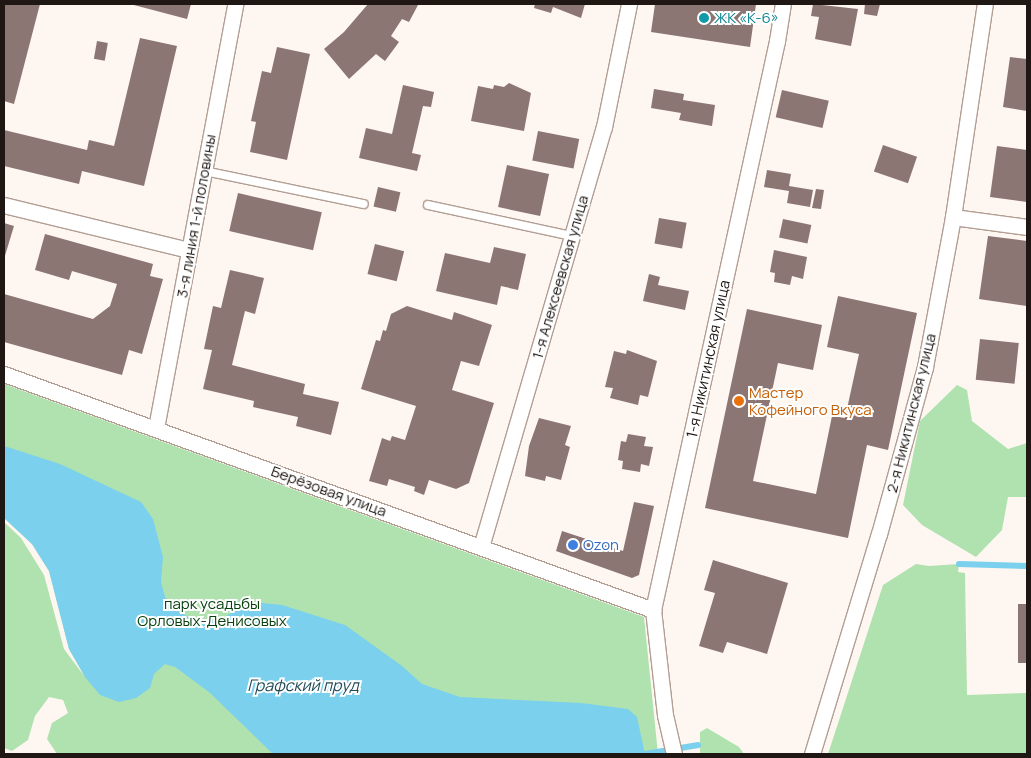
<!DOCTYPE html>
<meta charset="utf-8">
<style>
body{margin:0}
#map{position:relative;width:1031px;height:758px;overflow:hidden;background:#fef6f1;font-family:Manrope,sans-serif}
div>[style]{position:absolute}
.green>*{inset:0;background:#b0e2af}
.water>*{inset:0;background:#7ad0ed}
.stream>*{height:6px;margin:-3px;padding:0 3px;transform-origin:3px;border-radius:3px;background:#7ad0ed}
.building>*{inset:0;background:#8c7674;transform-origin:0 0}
.roads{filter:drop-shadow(1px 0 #b29e93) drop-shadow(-1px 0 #b29e93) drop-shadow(0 1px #b29e93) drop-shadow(0 -1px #b29e93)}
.lane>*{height:8px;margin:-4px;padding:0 4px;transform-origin:4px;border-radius:4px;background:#fff}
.street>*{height:15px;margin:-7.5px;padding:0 7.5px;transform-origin:7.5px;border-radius:7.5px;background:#fff}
.dots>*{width:14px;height:14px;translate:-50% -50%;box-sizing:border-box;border:2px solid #fff;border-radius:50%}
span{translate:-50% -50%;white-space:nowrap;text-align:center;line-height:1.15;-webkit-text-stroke:4px #fff;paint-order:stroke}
.culture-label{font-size:15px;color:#0d838f}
.left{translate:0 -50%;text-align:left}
.street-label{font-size:15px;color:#1e1713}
.food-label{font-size:15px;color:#c56008}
.shop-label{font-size:15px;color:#366cbe}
.park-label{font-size:15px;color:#07410e}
.water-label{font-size:16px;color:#234a57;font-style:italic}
.frame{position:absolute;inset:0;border:5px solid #1e1713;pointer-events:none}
</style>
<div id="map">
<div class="green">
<i style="clip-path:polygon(4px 384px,644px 617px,658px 754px,57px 754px,47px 739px,52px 723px,68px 713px,63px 700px,49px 697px,35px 716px,28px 740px,12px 751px,4px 748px,4px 522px,21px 538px,44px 575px,64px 649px,85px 677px,69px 649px,49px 571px,32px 544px,4px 518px)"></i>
<i style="clip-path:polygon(957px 385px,967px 390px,972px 421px,1008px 449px,1027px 443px,1027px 497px,1008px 497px,1002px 530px,976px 557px,922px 525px,903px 505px,920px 421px)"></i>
<i style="clip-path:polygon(916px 564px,929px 566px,959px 564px,958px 572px,965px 573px,967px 695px,1027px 693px,1027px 754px,828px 754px,883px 585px)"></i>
<i style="clip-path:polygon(707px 728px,739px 747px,744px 754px,700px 754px,700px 732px)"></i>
</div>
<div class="water">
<i style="clip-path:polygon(4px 446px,60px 464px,141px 502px,153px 519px,163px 557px,161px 582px,165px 597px,177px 611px,197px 621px,217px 621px,251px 602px,282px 605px,345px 625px,402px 666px,422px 684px,460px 697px,581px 703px,628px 709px,637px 717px,645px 754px,273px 754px,209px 692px,175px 667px,165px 664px,154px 674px,150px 688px,136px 698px,119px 702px,100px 695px,85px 677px,69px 649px,49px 571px,32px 544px,4px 518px)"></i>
</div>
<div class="stream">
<i style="left:959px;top:564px;width:68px;rotate:1.7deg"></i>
<i style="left:645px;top:754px;width:54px;rotate:-9.6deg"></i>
</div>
<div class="building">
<i style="clip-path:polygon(5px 4px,40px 4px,14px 104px,4px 101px)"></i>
<i style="clip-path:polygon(130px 4px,191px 4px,187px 19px)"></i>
<i style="clip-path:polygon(368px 4px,418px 5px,409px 22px,402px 19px,391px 36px,399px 42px,385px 61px,376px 54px,349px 79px,324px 49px,344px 32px)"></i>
<i style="clip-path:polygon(535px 4px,585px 4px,581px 18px,553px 7px,551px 13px,534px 8px)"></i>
<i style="clip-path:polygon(655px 4px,756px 4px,750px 47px,651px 32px)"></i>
<i style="clip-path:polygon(813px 4px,858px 9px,851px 46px,815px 39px,819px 17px,811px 16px)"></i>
<i style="clip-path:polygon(865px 4px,880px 4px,877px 16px,864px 14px)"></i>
<i style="clip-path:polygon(140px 38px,177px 46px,144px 186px,82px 171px,79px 184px,4px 166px,4px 130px,87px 150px,89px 140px,114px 146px)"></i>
<i style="left:97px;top:41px;width:11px;height:18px;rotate:10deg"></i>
<i style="clip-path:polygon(277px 47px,310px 54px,287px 160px,250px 152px,256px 122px,251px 121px,262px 71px,271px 73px)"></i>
<i style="clip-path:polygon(1010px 57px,1027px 59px,1027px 111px,1003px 107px)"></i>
<i style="clip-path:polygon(509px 83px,531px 93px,524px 131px,471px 121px,478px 86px,493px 89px,494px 85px,504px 87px)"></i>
<i style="clip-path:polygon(403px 85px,434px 92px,431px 107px,423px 106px,412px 153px,421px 155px,417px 171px,359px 158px,366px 128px,392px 134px)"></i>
<i style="clip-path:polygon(654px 89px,684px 94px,683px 100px,715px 105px,712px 126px,679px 120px,681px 113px,651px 108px)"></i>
<i style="left:782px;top:90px;width:48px;height:28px;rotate:13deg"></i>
<i style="left:538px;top:131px;width:42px;height:30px;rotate:11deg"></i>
<i style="left:883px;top:145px;width:36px;height:28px;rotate:19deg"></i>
<i style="clip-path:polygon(997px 146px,1027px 150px,1027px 202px,990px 197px)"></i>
<i style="left:507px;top:165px;width:43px;height:43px;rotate:12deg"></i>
<i style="clip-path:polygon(767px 170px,791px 174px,789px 186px,813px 190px,810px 207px,787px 203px,789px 191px,764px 187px)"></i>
<i style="left:378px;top:187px;width:23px;height:20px;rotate:13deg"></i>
<i style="clip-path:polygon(816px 189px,824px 190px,821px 209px,812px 208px)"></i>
<i style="left:238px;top:193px;width:86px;height:39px;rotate:13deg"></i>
<i style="left:659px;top:218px;width:28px;height:26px;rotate:10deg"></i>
<i style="left:783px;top:219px;width:29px;height:19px;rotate:12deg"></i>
<i style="clip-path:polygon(4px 223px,14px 226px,4px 259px)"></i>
<i style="clip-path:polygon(45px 234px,153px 264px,150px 276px,163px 279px,142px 354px,129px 350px,122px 375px,4px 342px,4px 294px,93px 319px,110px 306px,117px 284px,72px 271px,69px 280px,35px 270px)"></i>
<i style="clip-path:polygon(988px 236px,1027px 241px,1027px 306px,979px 299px)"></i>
<i style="left:375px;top:244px;width:30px;height:31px;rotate:14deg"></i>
<i style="clip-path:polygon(494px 247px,526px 254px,518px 290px,501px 286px,497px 305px,436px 291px,445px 253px,490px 263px)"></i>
<i style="clip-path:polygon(774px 250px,807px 257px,803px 279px,792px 276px,790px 285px,774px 282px,775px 273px,770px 272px)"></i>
<i style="clip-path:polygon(230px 270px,264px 278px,255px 314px,245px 311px,232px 365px,305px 384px,303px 394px,339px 402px,331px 435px,296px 426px,298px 417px,253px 407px,254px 401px,203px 389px,212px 350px,204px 349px,213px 306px,221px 308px)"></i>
<i style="clip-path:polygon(649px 274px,660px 277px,658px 285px,689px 291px,685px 310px,643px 301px)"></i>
<i style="clip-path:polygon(838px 296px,917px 313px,888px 450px,867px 445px,848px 538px,705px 508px,747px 309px,822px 325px,813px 370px,778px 363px,753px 481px,816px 494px,832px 416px,845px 418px,859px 354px,827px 347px)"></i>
<i style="clip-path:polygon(407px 306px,452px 320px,454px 312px,492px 325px,479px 366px,461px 361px,452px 390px,494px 403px,469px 483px,456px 489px,429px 480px,424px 495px,414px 491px,415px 487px,389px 479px,387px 486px,369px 481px,382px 438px,390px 441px,392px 436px,405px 440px,416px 406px,361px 389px,376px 340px,380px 341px,383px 330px,386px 331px,391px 314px)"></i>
<i style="left:980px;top:339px;width:39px;height:41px;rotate:6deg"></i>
<i style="clip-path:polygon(627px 350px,657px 361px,648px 397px,640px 395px,638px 405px,610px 398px,613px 388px,605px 387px,614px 351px,626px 354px)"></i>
<i style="clip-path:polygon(539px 418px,571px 426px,565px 445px,570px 447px,561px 480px,546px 476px,545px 481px,525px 476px,529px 446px)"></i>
<i style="clip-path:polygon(628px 434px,646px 437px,644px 446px,653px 447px,649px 466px,641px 464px,640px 472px,622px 469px,623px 461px,618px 460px,621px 441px,626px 442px)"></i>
<i style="clip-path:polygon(634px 502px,654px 506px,639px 575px,632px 578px,556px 551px,562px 531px,623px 551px)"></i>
<i style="clip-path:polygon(713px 560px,788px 583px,767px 654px,727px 642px,723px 653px,699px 646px,715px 593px,704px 590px)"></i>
<i style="left:1018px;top:604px;width:9px;height:59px"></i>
</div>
<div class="roads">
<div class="lane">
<i style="left:204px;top:171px;width:163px;rotate:11.7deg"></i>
<i style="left:428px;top:205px;width:146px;rotate:12.2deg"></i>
</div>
<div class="street">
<i style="left:4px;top:205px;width:190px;rotate:13.7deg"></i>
<i style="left:953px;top:217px;width:75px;rotate:7.7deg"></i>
<i style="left:4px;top:374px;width:691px;rotate:19.98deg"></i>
<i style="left:156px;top:428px;width:431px;rotate:-79.4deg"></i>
<i style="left:481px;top:547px;width:438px;rotate:-73.7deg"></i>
<i style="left:604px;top:127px;width:126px;rotate:-78.5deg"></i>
<i style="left:674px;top:754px;width:40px;rotate:-103deg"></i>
<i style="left:665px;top:715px;width:106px;rotate:-96.5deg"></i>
<i style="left:653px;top:610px;width:582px;rotate:-77.71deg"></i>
<i style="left:777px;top:41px;width:37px;rotate:-81deg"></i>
<i style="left:812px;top:754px;width:230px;rotate:-73.1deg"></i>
<i style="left:879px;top:534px;width:173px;rotate:-74.6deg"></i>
<i style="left:925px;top:367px;width:153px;rotate:-79.4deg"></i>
<i style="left:953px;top:217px;width:215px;rotate:-81.5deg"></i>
</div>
</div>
<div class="dots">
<i style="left:704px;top:18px;background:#0f9aa8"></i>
<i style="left:739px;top:401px;background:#e8710a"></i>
<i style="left:573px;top:545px;background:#3f7fe0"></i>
</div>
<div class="culture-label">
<span class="left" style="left:714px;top:18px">ЖК «К-6»</span>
</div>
<div class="street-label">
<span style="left:196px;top:216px;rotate:-80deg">3-я линия 1-й половины</span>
<span style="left:560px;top:277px;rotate:-74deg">1-я Алексеевская улица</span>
<span style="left:708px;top:359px;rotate:-78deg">1-я Никитинская улица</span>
<span style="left:911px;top:413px;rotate:-76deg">2-я Никитинская улица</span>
<span style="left:329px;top:491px;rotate:20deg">Берёзовая улица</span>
</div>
<div class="food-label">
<span class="left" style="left:749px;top:401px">Мастер<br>Кофейного Вкуса</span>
</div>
<div class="shop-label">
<span class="left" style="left:583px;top:545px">Ozon</span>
</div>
<div class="park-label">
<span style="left:212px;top:612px">парк усадьбы<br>Орловых-Денисовых</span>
</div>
<div class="water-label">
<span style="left:303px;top:685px">Графский пруд</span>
</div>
<div class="frame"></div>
</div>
